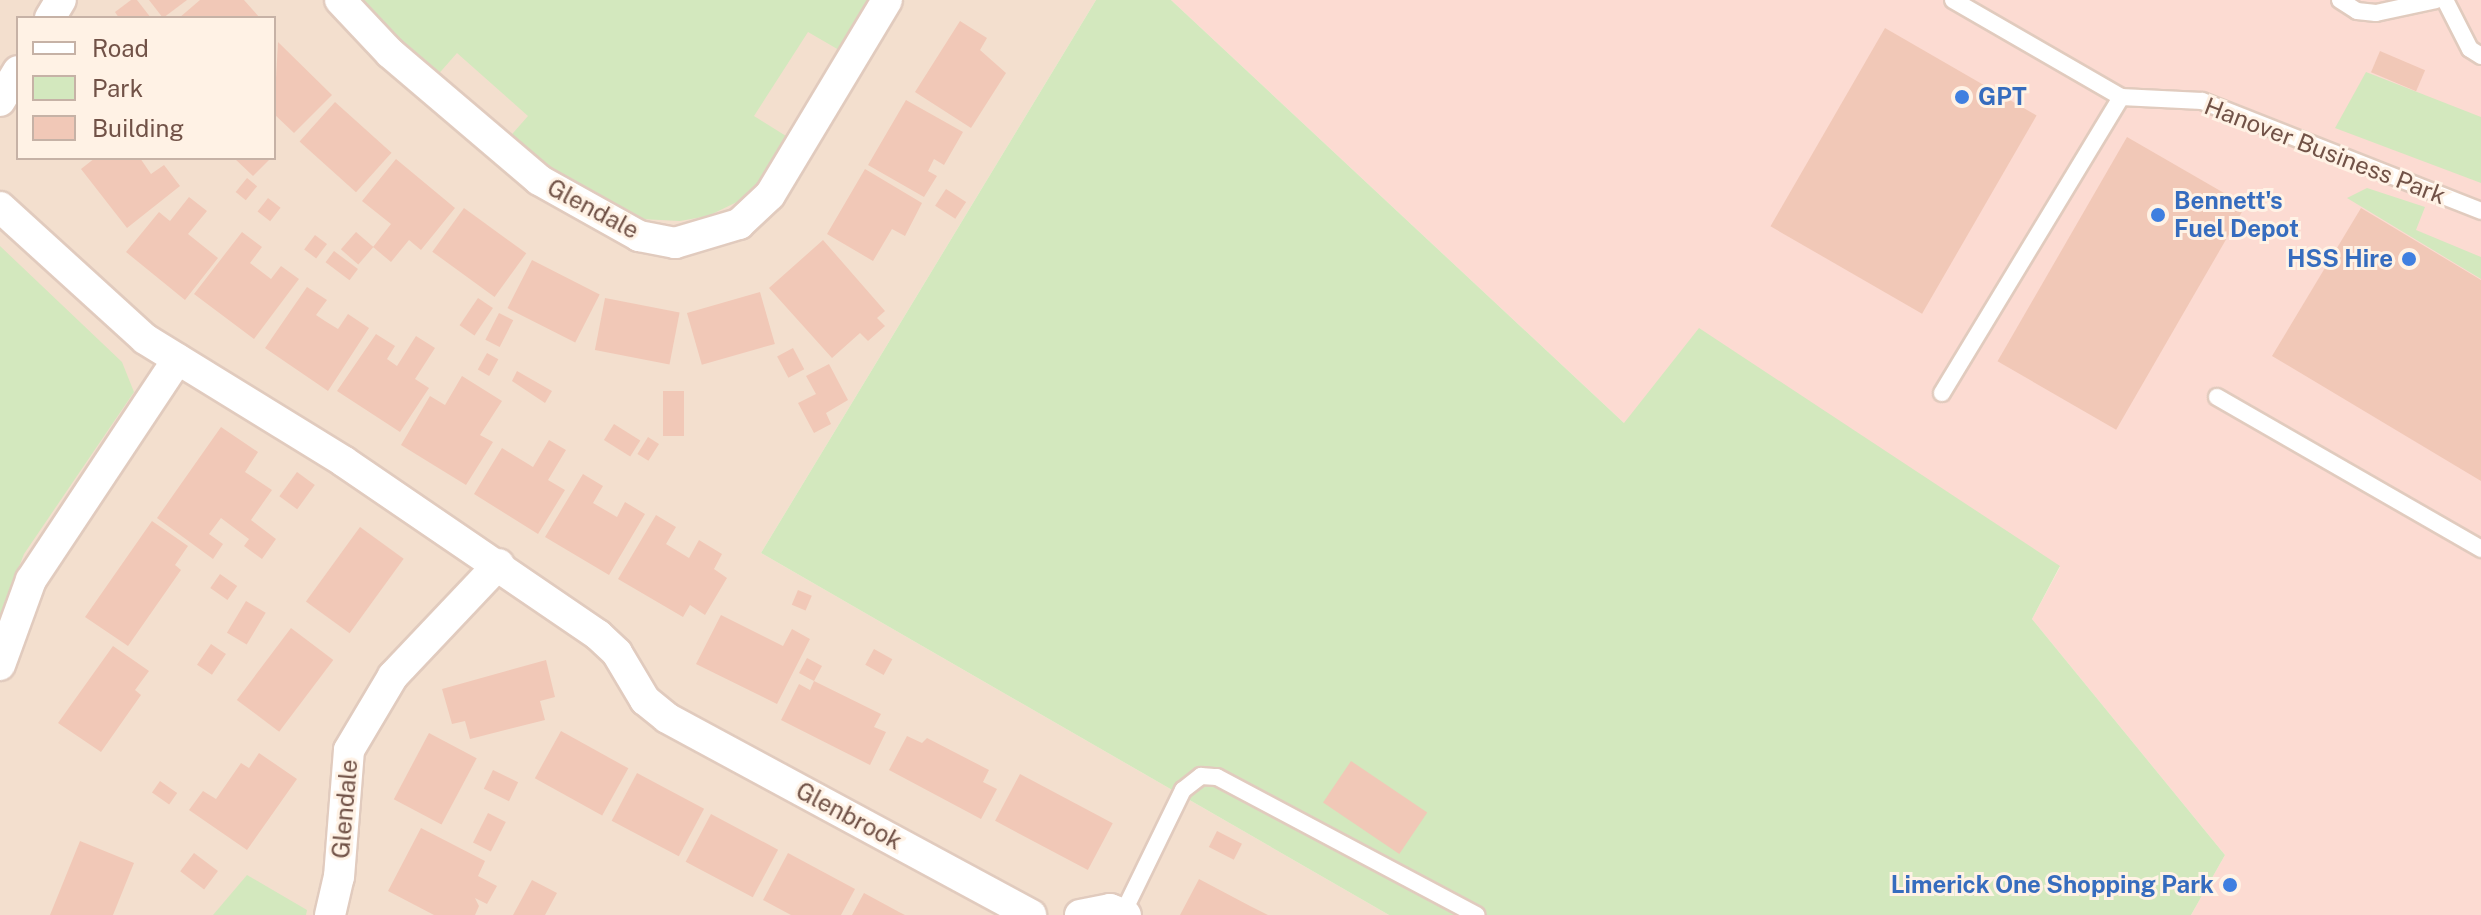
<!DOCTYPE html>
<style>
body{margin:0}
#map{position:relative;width:2481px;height:915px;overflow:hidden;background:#fceedf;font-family:"Public Sans",sans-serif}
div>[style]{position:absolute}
.residential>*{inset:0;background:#f3dfce}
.commercial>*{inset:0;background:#fcdbd2}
.green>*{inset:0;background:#d3e8be}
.building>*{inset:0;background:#f1c8b7;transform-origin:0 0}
.roads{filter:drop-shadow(2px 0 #e1cbbe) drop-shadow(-2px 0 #e1cbbe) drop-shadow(0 2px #e1cbbe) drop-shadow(0 -2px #e1cbbe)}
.service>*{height:16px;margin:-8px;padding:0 8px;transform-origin:8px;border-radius:8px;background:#fff}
.minor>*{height:30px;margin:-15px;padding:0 15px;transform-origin:15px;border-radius:15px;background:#fff}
.dots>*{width:22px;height:22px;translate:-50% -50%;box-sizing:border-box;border:4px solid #fff2e5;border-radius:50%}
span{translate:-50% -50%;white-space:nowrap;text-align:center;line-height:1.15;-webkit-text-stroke:6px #fff2e5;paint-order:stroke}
.shop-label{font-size:24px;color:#366cbe;font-weight:700}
.left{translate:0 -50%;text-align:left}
.right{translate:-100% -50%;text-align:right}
.street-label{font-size:24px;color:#715247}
.legend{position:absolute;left:16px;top:16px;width:260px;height:144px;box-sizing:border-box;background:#fff2e5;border:2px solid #c6b2a6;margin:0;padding:10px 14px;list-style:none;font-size:24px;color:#715247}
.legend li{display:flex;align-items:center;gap:16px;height:40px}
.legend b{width:40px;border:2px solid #c6b2a6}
</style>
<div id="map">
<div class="residential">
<i style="clip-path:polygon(evenodd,0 0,1096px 0,761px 553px,1389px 915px,0 915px,0 0,18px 18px,274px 18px,274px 158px,18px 158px,18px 18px)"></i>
</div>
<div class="commercial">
<i style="clip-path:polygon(1171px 0,2481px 0,2481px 915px,2191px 915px,2225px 855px,2032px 619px,2060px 567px,1624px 423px)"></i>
</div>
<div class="green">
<i style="clip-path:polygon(360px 0,870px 0,839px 50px,808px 32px,754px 116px,786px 136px,759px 181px,737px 202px,708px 216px,680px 221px,641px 219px,580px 191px,507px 140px,528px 116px,457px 53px,435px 78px)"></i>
<i style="clip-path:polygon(1096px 0,1171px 0,1624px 423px,1699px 328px,2060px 566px,2032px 619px,2225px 855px,2191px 915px,1389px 915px,761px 553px)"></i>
<i style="clip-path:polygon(2366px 72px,2481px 117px,2481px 183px,2335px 128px)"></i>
<i style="clip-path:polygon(2367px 188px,2425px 207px,2416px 230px,2481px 257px,2481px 279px,2347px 198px)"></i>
<i style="clip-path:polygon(0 246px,122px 362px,134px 392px,24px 554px,0 615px)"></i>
<i style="clip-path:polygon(247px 875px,307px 910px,306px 915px,213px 915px)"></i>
</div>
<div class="building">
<i style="clip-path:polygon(131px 0,137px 0,151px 18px,119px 18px,115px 12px)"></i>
<i style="clip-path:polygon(149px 0,187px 0,163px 18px)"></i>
<i style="clip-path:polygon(200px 0,244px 0,260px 18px,179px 18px)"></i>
<i style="clip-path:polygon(960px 21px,987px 38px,980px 50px,1006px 73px,971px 128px,915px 92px)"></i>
<i style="left:1885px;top:28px;width:175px;height:229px;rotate:30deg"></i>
<i style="clip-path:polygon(278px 42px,332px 95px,294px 133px,274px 114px)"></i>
<i style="left:2380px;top:51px;width:49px;height:23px;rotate:23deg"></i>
<i style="clip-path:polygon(906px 100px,963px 132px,944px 165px,934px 159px,928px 171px,937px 176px,924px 197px,868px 165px)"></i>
<i style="left:335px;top:102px;width:76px;height:53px;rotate:42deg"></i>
<i style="left:2127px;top:137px;width:137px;height:259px;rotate:30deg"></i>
<i style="clip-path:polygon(95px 158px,140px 158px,151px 174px,164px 165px,180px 186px,127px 228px,81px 169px)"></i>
<i style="clip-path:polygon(234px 158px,267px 158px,269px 160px,253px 176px)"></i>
<i style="clip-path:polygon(396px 159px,455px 208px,421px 250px,409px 240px,391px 262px,373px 247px,391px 224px,362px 201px)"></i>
<i style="clip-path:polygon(865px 169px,922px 203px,905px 236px,892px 229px,873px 261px,827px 234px)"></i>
<i style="left:247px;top:178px;width:13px;height:18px;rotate:39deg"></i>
<i style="left:946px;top:189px;width:24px;height:20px;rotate:33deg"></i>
<i style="clip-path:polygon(189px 197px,207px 211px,188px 234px,218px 258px,185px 300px,126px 252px,159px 212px,170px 221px)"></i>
<i style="left:268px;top:198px;width:16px;height:17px;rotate:38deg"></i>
<i style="left:464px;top:208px;width:77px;height:54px;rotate:36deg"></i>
<i style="clip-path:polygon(2361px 208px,2481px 280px,2481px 481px,2272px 356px)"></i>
<i style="clip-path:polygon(242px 232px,262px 247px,250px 263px,271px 279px,281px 266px,299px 279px,254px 339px,194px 294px)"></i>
<i style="left:356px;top:232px;width:23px;height:23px;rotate:41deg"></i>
<i style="left:315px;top:235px;width:15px;height:18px;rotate:37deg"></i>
<i style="clip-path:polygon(823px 240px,885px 311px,877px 318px,885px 326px,868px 341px,860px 333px,832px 358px,769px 288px)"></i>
<i style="left:334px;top:251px;width:30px;height:14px;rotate:37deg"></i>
<i style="left:532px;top:260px;width:76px;height:54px;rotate:27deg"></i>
<i style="clip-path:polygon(307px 287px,327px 300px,316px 315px,325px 321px,338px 329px,348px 314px,369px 328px,328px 391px,265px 348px)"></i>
<i style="left:760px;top:292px;width:54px;height:76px;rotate:74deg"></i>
<i style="left:478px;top:298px;width:18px;height:33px;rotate:34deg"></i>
<i style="left:605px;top:298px;width:76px;height:53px;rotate:11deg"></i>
<i style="left:499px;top:313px;width:16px;height:30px;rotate:27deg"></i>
<i style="clip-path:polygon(376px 334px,395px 346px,387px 359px,397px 366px,416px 336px,435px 348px,415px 379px,429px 388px,400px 432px,337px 391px)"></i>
<i style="left:793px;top:348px;width:24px;height:18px;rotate:62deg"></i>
<i style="left:487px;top:353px;width:13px;height:19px;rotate:29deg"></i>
<i style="clip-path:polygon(829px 364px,848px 400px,826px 413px,831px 424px,814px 433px,798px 403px,816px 394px,806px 376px)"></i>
<i style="clip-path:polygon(517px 371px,552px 391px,545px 403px,512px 381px)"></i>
<i style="clip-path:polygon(462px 376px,502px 401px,480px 435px,493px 442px,466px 485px,401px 445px,430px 396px,445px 405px)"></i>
<i style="left:663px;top:391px;width:21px;height:45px"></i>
<i style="left:614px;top:424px;width:31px;height:19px;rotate:32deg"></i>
<i style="clip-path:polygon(221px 427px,258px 452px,245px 472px,272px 490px,251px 520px,276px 539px,262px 559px,244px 546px,249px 539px,221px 518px,209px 534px,223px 544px,213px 559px,157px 518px)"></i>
<i style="left:648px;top:437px;width:13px;height:20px;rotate:32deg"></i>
<i style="clip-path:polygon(549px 440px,566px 450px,548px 480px,565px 490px,538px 534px,474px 494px,502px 448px,533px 467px)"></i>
<i style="left:297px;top:472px;width:22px;height:30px;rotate:36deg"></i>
<i style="clip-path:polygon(583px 474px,603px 486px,593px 503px,617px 517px,625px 502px,645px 514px,609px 575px,545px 537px)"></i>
<i style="clip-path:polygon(656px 515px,676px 527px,666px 544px,689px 558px,699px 540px,722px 554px,714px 569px,727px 578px,705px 615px,690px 605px,683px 617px,618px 579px)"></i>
<i style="clip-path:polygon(152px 521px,188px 546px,175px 565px,181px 570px,128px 646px,85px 617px)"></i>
<i style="left:360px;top:527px;width:54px;height:92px;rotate:36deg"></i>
<i style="left:220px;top:574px;width:21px;height:17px;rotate:35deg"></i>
<i style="left:798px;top:590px;width:15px;height:16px;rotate:23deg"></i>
<i style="left:246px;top:601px;width:23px;height:37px;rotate:31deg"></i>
<i style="clip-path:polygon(721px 615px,783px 646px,792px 629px,810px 639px,777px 704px,696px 664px)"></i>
<i style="left:291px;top:628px;width:53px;height:90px;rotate:37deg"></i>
<i style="left:211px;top:644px;width:18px;height:25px;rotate:34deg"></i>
<i style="clip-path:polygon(113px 646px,149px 671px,135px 690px,141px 695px,101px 752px,58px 723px)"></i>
<i style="left:874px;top:649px;width:21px;height:18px;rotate:29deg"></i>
<i style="clip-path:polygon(807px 658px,822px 666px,814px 681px,881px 714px,874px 727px,886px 732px,870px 765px,781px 720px,799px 684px,810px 690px,814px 681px,799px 673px)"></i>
<i style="clip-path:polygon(546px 660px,555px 697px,540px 701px,545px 720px,470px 739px,465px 721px,452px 724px,442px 689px)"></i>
<i style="left:561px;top:731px;width:77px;height:54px;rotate:29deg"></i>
<i style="left:429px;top:733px;width:54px;height:75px;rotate:28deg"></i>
<i style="clip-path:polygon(907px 736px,922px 743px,927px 738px,989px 770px,983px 782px,997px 789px,981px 819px,889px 770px)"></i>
<i style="clip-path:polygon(259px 753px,297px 779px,247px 850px,189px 810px,203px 791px,216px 799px,241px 763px,249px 768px)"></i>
<i style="left:1351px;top:761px;width:92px;height:50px;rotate:34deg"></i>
<i style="left:493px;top:770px;width:28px;height:21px;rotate:26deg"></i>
<i style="left:637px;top:773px;width:76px;height:54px;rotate:28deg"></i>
<i style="left:1020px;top:774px;width:105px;height:53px;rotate:28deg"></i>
<i style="left:160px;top:781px;width:21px;height:14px;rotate:35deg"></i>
<i style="left:488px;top:813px;width:20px;height:33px;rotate:27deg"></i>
<i style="left:711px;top:814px;width:76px;height:54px;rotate:28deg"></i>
<i style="clip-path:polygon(421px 828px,485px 861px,478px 876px,497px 886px,487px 904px,475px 898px,479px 906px,475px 915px,434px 915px,388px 891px)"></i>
<i style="left:1217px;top:831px;width:28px;height:18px;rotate:27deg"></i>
<i style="clip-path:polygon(80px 841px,134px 863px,113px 915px,50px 915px)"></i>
<i style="left:194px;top:853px;width:30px;height:23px;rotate:37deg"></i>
<i style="clip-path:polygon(788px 853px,855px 889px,841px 915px,791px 915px,763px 900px)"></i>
<i style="clip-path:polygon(1199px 879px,1250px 906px,1268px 915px,1180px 915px)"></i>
<i style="clip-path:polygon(532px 880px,557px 893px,545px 915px,513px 915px)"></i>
<i style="clip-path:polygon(864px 893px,899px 912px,905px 915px,852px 915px)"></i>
</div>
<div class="roads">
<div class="service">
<i style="left:1953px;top:0;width:194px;rotate:30deg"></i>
<i style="left:2121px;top:97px;width:81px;rotate:2.8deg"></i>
<i style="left:2202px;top:101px;width:300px;rotate:21.5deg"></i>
<i style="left:2340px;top:0;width:20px;rotate:33deg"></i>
<i style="left:2357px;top:11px;width:19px;rotate:6deg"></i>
<i style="left:2376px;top:13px;width:61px;rotate:-12.2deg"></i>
<i style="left:2445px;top:0;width:55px;rotate:63deg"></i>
<i style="left:2470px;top:49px;width:13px;rotate:32deg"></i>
<i style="left:1942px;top:393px;width:346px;rotate:-58.8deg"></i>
<i style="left:2217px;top:397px;width:305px;rotate:29.9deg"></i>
<i style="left:1123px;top:913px;width:137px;rotate:-64deg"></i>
<i style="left:1183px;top:790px;width:23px;rotate:-38deg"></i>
<i style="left:1201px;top:776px;width:16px;rotate:4deg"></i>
<i style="left:1217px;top:777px;width:294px;rotate:28deg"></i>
</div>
<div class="minor">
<i style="left:340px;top:0;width:73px;rotate:46.7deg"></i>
<i style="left:390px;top:53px;width:196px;rotate:40.4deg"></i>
<i style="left:539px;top:180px;width:115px;rotate:29.2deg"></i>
<i style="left:639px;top:236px;width:37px;rotate:11deg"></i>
<i style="left:675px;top:243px;width:67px;rotate:-16.5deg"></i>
<i style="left:739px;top:224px;width:42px;rotate:-43.1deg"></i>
<i style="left:770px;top:195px;width:227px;rotate:-59deg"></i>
<i style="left:50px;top:18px;width:21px;rotate:-59deg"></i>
<i style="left:0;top:101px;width:35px;rotate:-59deg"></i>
<i style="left:0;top:207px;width:196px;rotate:42.3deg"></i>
<i style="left:145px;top:339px;width:233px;rotate:31.6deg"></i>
<i style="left:343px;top:461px;width:309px;rotate:34.3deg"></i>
<i style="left:598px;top:635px;width:26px;rotate:43deg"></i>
<i style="left:617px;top:653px;width:55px;rotate:59.2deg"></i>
<i style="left:645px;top:700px;width:28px;rotate:39deg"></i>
<i style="left:667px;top:718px;width:414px;rotate:28.4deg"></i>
<i style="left:0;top:665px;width:90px;rotate:-70deg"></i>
<i style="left:31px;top:580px;width:265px;rotate:-56.4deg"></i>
<i style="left:330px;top:915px;width:39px;rotate:-77deg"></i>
<i style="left:339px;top:877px;width:127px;rotate:-85.5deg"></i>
<i style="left:349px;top:750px;width:86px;rotate:-59.3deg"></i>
<i style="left:393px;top:676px;width:154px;rotate:-46.6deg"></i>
<i style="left:1080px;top:915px;width:31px;rotate:-11deg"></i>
<i style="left:1110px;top:909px;width:17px;rotate:21deg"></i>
</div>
</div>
<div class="dots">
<i style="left:1962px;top:97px;background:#3f7fe0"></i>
<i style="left:2158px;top:215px;background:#3f7fe0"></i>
<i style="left:2409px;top:259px;background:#3f7fe0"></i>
<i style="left:2230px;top:885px;background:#3f7fe0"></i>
</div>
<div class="shop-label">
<span class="left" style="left:1978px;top:97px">GPT</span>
<span class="left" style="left:2174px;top:215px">Bennett's<br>Fuel Depot</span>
<span class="right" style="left:2393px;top:259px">HSS Hire</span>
<span class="right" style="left:2214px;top:885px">Limerick One Shopping Park</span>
</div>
<div class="street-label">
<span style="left:2325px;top:151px;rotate:21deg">Hanover Business Park</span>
<span style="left:593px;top:209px;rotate:28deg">Glendale</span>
<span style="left:345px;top:809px;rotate:-85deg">Glendale</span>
<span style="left:849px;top:816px;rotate:28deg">Glenbrook</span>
</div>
<ul class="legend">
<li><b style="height:10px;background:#fff"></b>Road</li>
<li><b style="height:22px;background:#d3e8be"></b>Park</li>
<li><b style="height:22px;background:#f1c8b7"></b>Building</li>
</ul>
</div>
